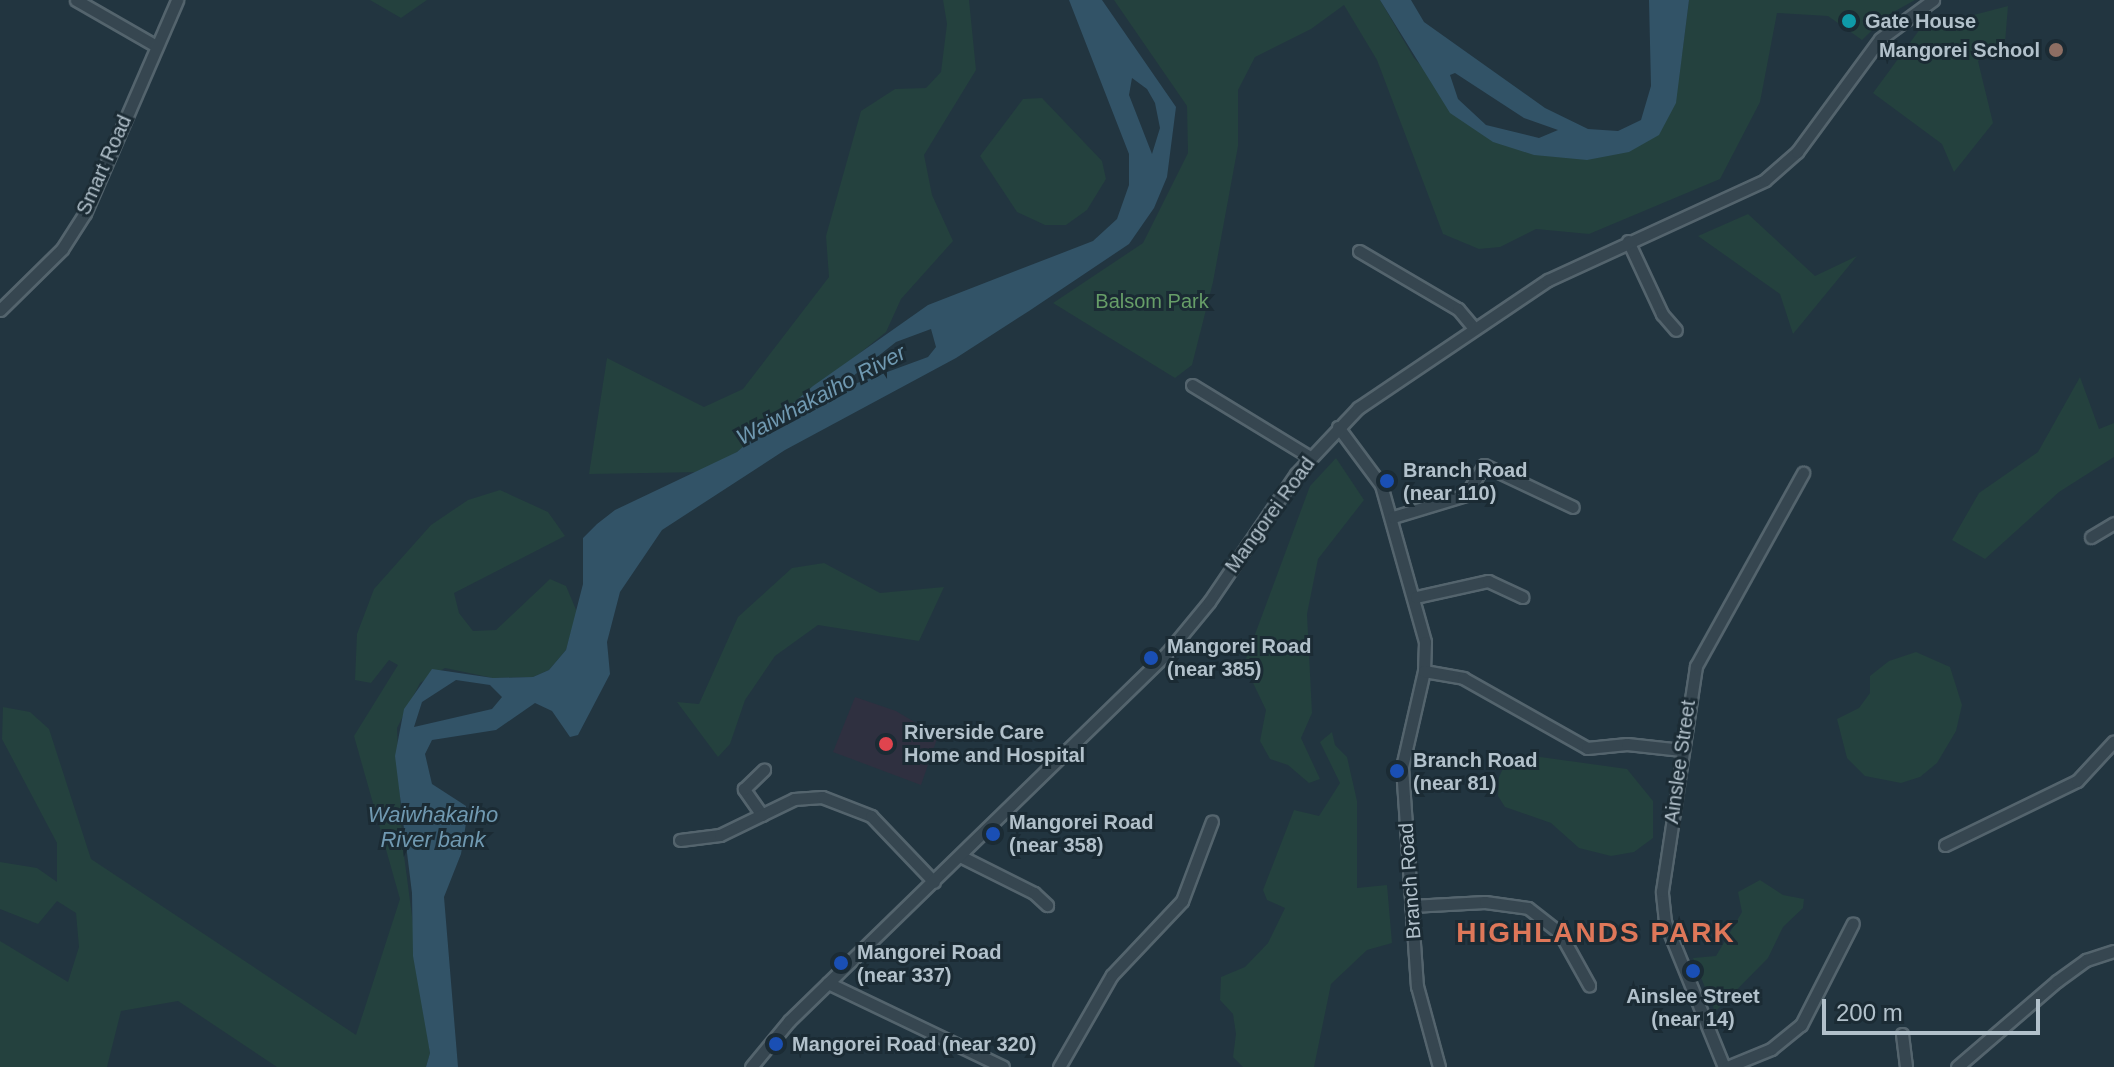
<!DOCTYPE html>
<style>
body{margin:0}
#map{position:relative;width:2114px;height:1067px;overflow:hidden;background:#223540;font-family:Helvetica,sans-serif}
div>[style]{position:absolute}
.medical>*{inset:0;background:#2f3040}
.green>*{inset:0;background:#24413e}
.water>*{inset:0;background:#325367}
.roads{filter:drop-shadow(2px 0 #54646d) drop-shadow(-2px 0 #54646d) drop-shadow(0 2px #54646d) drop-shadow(0 -2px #54646d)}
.minor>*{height:11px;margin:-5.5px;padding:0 5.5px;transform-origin:5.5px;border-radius:5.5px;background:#364650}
.dots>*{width:22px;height:22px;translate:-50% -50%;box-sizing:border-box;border:4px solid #1b2b34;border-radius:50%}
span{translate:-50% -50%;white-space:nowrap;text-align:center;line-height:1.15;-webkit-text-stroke:6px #1b2b34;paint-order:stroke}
.poi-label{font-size:20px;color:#b2c1cb;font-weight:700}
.left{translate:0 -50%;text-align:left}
.right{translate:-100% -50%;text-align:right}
.street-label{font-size:20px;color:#b2c1cb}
.park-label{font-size:20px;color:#679e68}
.water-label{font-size:22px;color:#7099b1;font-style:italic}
.district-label{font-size:28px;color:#de7759;font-weight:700;letter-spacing:2px}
.scale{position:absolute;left:1822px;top:999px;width:218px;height:36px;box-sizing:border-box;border:4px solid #b2c1cb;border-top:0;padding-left:10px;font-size:24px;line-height:28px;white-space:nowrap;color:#b2c1cb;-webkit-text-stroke:6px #1b2b34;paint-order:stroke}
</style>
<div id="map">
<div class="medical">
<i style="clip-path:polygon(855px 697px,896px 711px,938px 736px,921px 785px,833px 752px)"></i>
</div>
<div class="green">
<i style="clip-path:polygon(370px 0,427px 0,401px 18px)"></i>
<i style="clip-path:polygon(943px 0,969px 0,976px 70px,924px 155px,932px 195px,953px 241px,901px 299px,886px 332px,737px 452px,703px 472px,589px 474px,607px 358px,704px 407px,743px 389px,829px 277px,826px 236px,861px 111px,895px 89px,926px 88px,941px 72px,947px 24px)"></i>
<i style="clip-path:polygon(1114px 0,1380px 0,1414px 58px,1493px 142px,1629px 152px,1682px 54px,1689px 0,1915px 0,1888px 15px,1862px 40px,1828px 16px,1777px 13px,1760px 102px,1720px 179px,1589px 234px,1536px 229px,1500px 247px,1479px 249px,1443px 234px,1377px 60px,1344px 5px,1311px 29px,1255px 57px,1238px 90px,1238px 146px,1213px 282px,1192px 365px,1175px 378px,1053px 303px,1143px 243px,1188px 153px,1187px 106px)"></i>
<i style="clip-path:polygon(2008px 6px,2005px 43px,1978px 61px,1993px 123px,1954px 172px,1942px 144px,1873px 93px,1920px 29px)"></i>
<i style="clip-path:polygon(1042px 98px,1102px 161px,1106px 179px,1087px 210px,1066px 225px,1045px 225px,1017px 212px,980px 156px,1023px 99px)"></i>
<i style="clip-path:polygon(1748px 214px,1815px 276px,1857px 256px,1793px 334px,1780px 294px,1698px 236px)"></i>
<i style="clip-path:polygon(2080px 377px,2099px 429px,2114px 423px,2114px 457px,2059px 492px,1985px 559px,1952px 540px,1979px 493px,2038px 452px)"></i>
<i style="clip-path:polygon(1336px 458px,1364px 500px,1318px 559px,1307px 614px,1312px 713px,1301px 738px,1320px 779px,1309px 783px,1288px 765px,1270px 759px,1260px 741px,1266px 710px,1244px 664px,1310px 486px)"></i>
<i style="clip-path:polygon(500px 490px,548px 512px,565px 536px,454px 593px,459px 613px,473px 631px,496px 630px,550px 579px,566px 586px,577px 612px,566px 650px,549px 670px,533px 677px,493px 678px,445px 668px,420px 683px,397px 728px,402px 840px,430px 1053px,426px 1067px,277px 1067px,178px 1001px,121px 1011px,107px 1067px,0 1067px,0 941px,68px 982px,79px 947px,76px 913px,57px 901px,38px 924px,0 909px,0 862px,37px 868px,57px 882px,57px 843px,2px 739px,3px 707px,30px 712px,49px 729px,91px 859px,356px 1035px,400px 899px,354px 736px,398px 665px,389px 660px,371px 683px,355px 680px,357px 634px,374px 589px,431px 525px,468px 500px)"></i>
<i style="clip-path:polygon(824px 563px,880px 593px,944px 587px,919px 641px,818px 625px,775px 656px,745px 700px,730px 744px,718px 757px,677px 702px,699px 704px,738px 617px,792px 568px)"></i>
<i style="clip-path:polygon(1916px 652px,1950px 667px,1962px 705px,1956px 731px,1937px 763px,1920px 777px,1901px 783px,1865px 776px,1847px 758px,1837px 719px,1859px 708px,1870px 693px,1870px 676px,1889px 661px)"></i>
<i style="clip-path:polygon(1332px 732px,1335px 745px,1347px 757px,1357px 801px,1357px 888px,1387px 885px,1392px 943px,1367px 950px,1331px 984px,1314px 1067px,1243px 1067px,1233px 1057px,1236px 1034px,1233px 1014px,1220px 1000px,1221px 977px,1245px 967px,1268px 943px,1285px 908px,1267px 900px,1263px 890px,1294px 810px,1319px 816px,1340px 783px,1320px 742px)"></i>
<i style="clip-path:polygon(1519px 754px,1627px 769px,1653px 801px,1653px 838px,1634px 852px,1611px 856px,1579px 848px,1551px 823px,1505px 807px,1498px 796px,1499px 777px,1508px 758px)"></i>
<i style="clip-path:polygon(1760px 880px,1783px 895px,1804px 899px,1803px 908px,1783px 927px,1768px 958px,1715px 1012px,1693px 958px,1716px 956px,1742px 912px,1738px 892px)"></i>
</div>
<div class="water">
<i style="clip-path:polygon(evenodd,1069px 0,1102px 0,1176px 107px,1167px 177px,1154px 208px,1129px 244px,1029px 311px,956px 358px,785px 450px,662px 530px,620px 592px,607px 642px,610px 674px,578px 735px,570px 737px,552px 711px,535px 703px,496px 730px,432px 740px,425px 754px,432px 784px,466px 806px,467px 817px,461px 854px,444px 897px,458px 1067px,426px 1067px,430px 1053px,413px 956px,412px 893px,395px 756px,404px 709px,432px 669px,493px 678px,533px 677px,549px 670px,566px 650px,583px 584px,583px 538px,597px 524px,615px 510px,737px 452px,813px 386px,928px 305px,1093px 241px,1117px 219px,1129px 185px,1129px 154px,1069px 0,1132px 78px,1147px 89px,1155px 103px,1160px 128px,1152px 154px,1129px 95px,1132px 78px,1069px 0,931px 329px,936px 347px,928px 357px,849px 386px,848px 380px,896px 342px,931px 329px,1069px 0,456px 680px,490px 685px,502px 697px,492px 709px,414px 727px,422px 702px,456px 680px)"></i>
<i style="clip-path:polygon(evenodd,1380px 0,1411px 0,1424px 22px,1545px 108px,1588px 129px,1618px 131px,1641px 120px,1651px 86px,1649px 0,1689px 0,1676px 103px,1659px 135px,1629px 152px,1587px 160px,1534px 155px,1493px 142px,1450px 113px,1380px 0,1455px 73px,1524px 118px,1558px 130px,1539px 138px,1486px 125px,1458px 99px,1450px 75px,1455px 73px)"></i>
</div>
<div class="roads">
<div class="minor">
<i style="left:76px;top:0;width:92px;rotate:29.9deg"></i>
<i style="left:1628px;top:241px;width:81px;rotate:65deg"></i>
<i style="left:1662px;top:314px;width:21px;rotate:49deg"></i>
<i style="left:1359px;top:251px;width:115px;rotate:30.4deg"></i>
<i style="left:1458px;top:309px;width:23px;rotate:50deg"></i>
<i style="left:0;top:310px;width:87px;rotate:-44.5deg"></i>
<i style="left:62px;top:249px;width:43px;rotate:-57.4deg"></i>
<i style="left:85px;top:213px;width:232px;rotate:-66.6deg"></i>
<i style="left:1192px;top:385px;width:138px;rotate:31.4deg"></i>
<i style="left:1338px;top:427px;width:72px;rotate:53.4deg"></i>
<i style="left:1381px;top:485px;width:163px;rotate:74.3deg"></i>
<i style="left:1425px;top:642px;width:29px;rotate:92deg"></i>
<i style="left:1424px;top:671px;width:98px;rotate:102.9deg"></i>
<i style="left:1402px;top:767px;width:220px;rotate:86.1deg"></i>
<i style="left:1417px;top:986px;width:84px;rotate:74.8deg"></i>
<i style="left:1393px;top:517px;width:76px;rotate:-16.8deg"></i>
<i style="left:1466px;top:495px;width:35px;rotate:-59deg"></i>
<i style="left:1484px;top:465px;width:98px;rotate:25.3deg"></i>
<i style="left:2091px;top:537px;width:27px;rotate:-31deg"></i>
<i style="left:1416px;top:597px;width:74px;rotate:-12.5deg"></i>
<i style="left:1488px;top:581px;width:38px;rotate:25deg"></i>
<i style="left:1424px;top:671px;width:40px;rotate:10deg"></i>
<i style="left:1463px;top:678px;width:142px;rotate:29.4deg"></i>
<i style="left:1587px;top:748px;width:40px;rotate:-5.7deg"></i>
<i style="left:1627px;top:744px;width:55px;rotate:6.2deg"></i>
<i style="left:762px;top:815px;width:32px;rotate:-125deg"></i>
<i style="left:744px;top:789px;width:28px;rotate:-44deg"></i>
<i style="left:680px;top:840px;width:40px;rotate:-7.1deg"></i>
<i style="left:720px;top:835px;width:82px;rotate:-25.9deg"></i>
<i style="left:794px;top:799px;width:28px;rotate:-4deg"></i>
<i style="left:822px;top:797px;width:53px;rotate:21.2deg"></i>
<i style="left:871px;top:816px;width:91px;rotate:46.3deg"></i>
<i style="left:1945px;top:845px;width:147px;rotate:-25.9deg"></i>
<i style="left:2077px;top:781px;width:54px;rotate:-47.2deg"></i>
<i style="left:960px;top:856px;width:83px;rotate:26.6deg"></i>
<i style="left:1034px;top:893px;width:18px;rotate:43deg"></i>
<i style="left:1411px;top:906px;width:74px;rotate:-3.1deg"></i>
<i style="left:1485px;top:902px;width:43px;rotate:7.9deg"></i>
<i style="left:1528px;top:908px;width:41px;rotate:38deg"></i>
<i style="left:1560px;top:933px;width:60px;rotate:60.9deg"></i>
<i style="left:828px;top:983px;width:194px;rotate:25.6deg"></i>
<i style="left:1902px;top:1034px;width:33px;rotate:83deg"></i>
<i style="left:751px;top:1067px;width:60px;rotate:-50.4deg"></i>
<i style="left:789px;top:1021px;width:528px;rotate:-44.23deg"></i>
<i style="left:1167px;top:653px;width:66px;rotate:-50.5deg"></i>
<i style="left:1209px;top:602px;width:155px;rotate:-55.8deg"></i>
<i style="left:1296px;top:474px;width:91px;rotate:-46.8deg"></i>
<i style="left:1358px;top:408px;width:229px;rotate:-34deg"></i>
<i style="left:1548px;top:280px;width:239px;rotate:-24.7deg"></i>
<i style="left:1765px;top:180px;width:43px;rotate:-41.2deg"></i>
<i style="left:1797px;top:152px;width:140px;rotate:-53.7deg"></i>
<i style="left:1880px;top:39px;width:66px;rotate:-36.3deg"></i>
<i style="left:1059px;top:1067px;width:106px;rotate:-60.1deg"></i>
<i style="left:1112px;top:975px;width:102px;rotate:-46.6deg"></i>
<i style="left:1182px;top:901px;width:85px;rotate:-69.4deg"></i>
<i style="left:1724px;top:1067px;width:157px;rotate:-112.1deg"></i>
<i style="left:1665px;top:922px;width:31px;rotate:-96deg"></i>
<i style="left:1662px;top:891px;width:228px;rotate:-81.4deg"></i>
<i style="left:1696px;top:666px;width:221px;rotate:-61deg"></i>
<i style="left:1727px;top:1067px;width:48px;rotate:-22.2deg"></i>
<i style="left:1771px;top:1049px;width:38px;rotate:-39deg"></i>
<i style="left:1801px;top:1025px;width:114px;rotate:-63deg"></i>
<i style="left:1957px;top:1067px;width:132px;rotate:-40.7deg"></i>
<i style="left:2057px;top:981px;width:36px;rotate:-36deg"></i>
<i style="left:2086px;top:960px;width:29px;rotate:-18deg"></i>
</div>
</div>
<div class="dots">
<i style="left:1849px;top:21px;background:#0f9aa8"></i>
<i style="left:2056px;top:50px;background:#8d6e63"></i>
<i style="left:1387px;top:481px;background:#1a4fb4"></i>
<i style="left:1151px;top:658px;background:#1a4fb4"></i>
<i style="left:886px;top:744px;background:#e0444e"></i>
<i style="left:1397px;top:771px;background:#1a4fb4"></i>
<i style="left:993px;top:834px;background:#1a4fb4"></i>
<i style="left:841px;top:963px;background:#1a4fb4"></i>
<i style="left:1693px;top:971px;background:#1a4fb4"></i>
<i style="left:776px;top:1044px;background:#1a4fb4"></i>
</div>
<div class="poi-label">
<span class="left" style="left:1865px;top:21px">Gate House</span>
<span class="right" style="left:2040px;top:50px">Mangorei School</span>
<span class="left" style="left:1403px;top:482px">Branch Road<br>(near 110)</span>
<span class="left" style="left:1167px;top:658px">Mangorei Road<br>(near 385)</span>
<span class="left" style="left:904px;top:744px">Riverside Care<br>Home and Hospital</span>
<span class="left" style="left:1413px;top:772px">Branch Road<br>(near 81)</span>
<span class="left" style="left:1009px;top:834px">Mangorei Road<br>(near 358)</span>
<span class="left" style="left:857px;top:964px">Mangorei Road<br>(near 337)</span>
<span style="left:1693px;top:1008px">Ainslee Street<br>(near 14)</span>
<span class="left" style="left:792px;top:1044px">Mangorei Road (near 320)</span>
</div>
<div class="street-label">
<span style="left:104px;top:165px;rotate:-66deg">Smart Road</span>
<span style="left:1270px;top:515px;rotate:-54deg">Mangorei Road</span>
<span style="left:1680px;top:762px;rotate:-82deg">Ainslee Street</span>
<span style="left:1410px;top:881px;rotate:-94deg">Branch Road</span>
</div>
<div class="park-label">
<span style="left:1152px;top:301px">Balsom Park</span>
</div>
<div class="water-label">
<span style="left:821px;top:395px;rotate:-28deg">Waiwhakaiho River</span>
<span style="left:433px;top:827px">Waiwhakaiho<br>River bank</span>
</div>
<div class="district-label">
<span style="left:1596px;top:933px">HIGHLANDS PARK</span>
</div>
<div class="scale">200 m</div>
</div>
